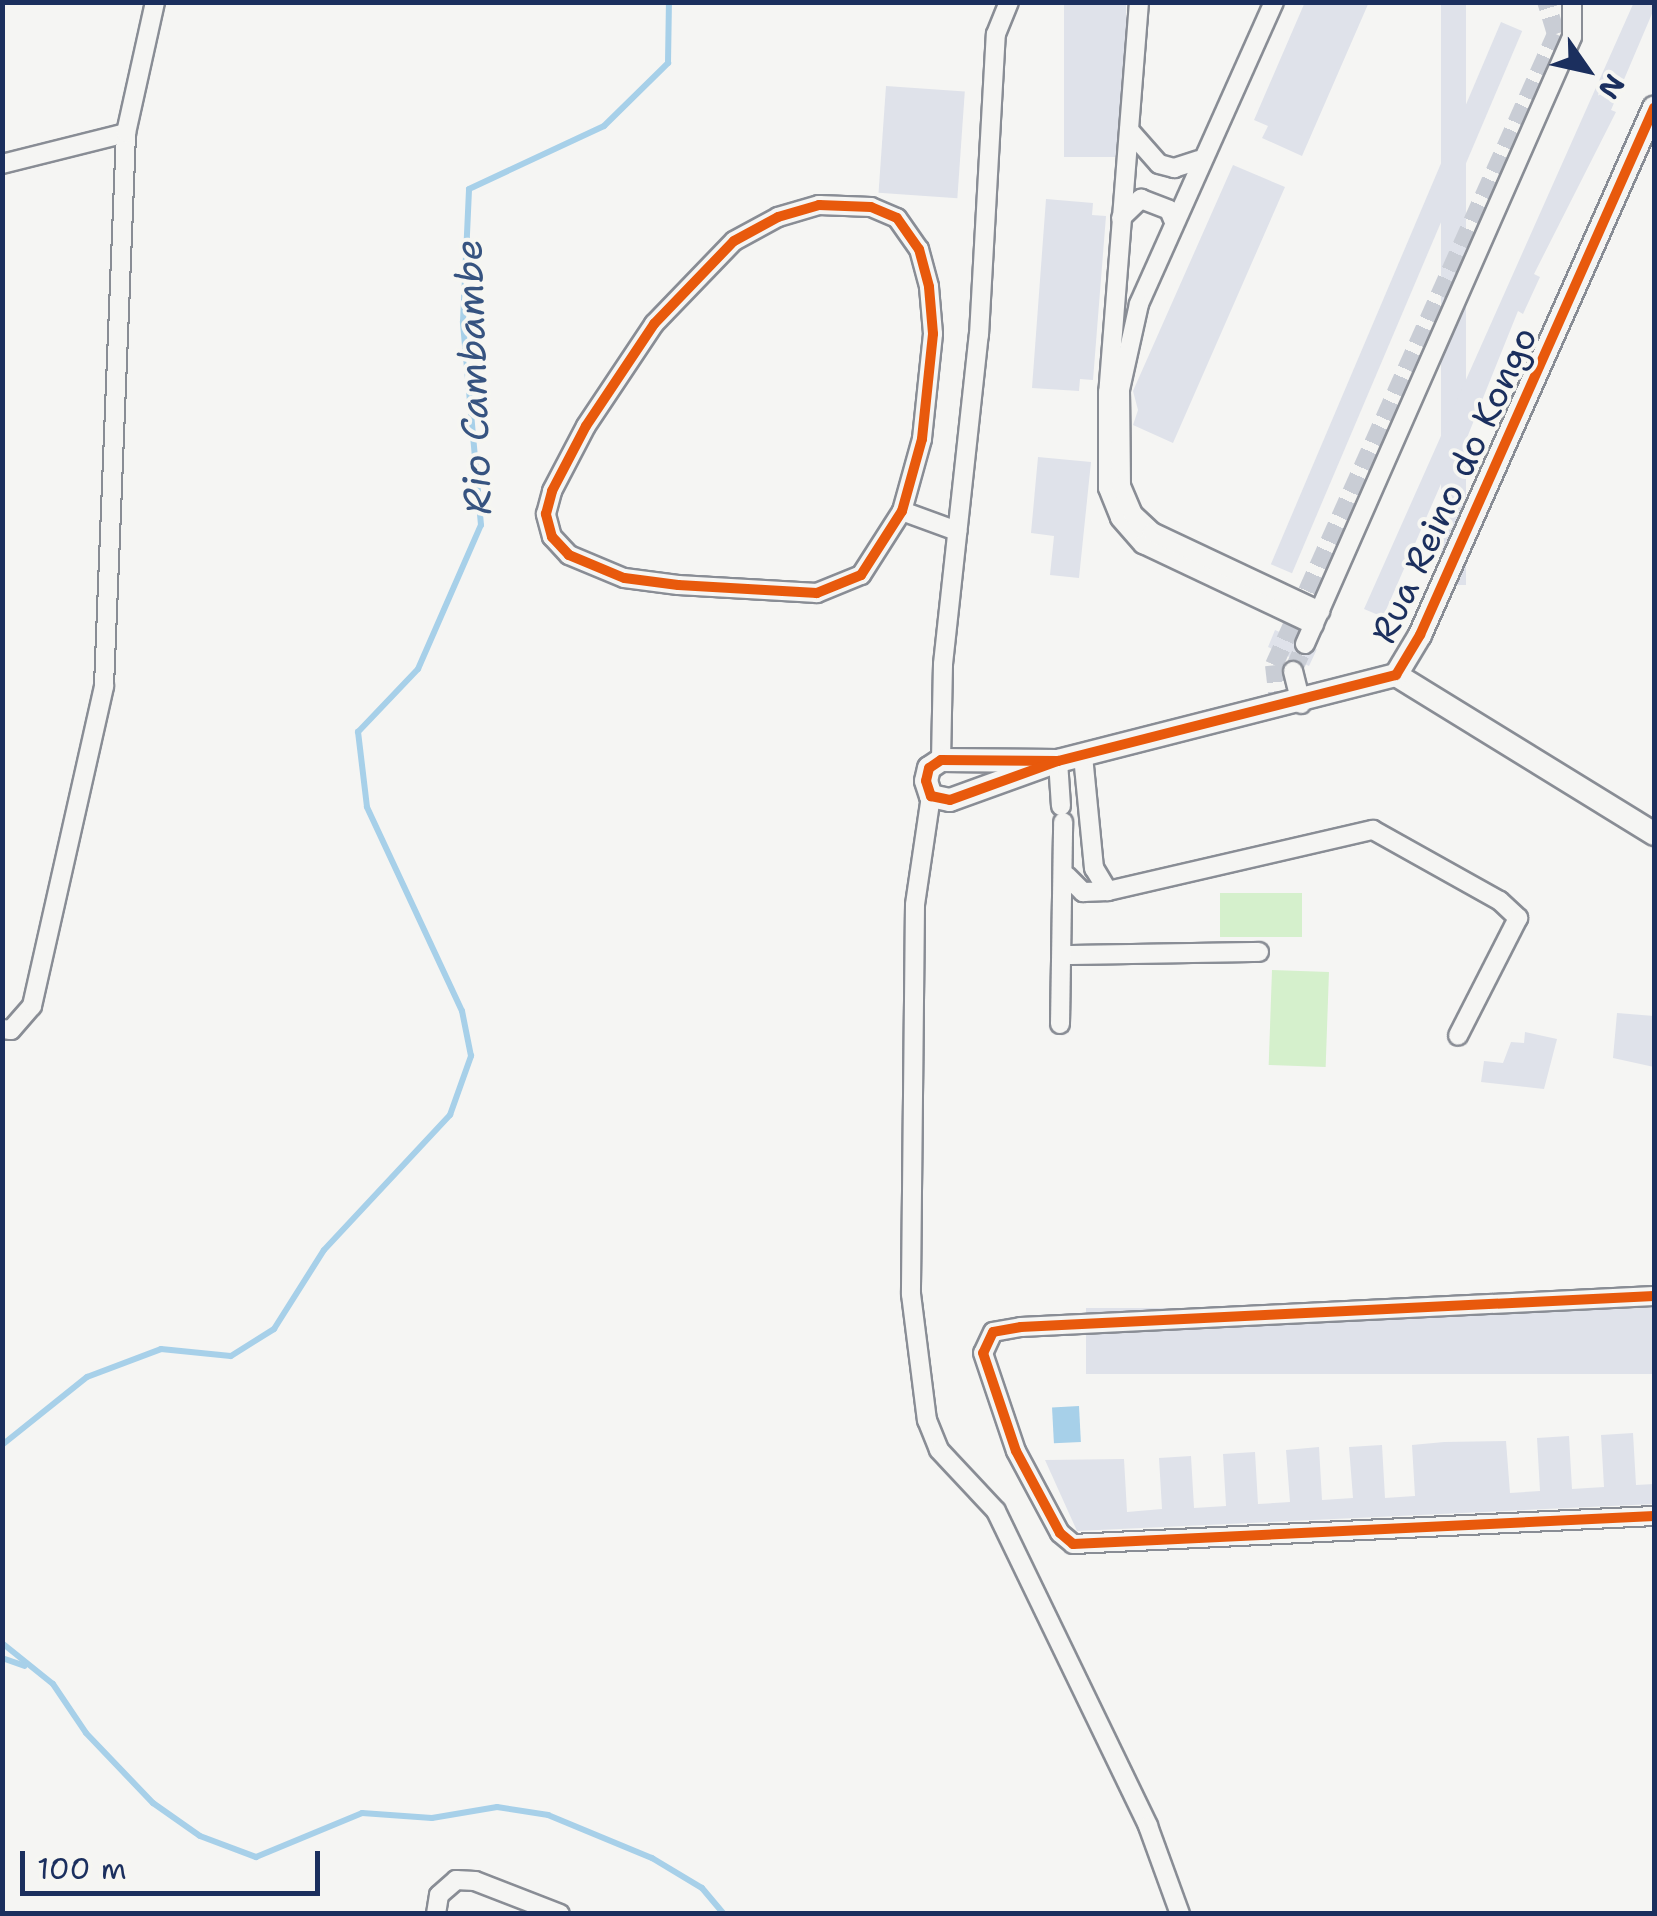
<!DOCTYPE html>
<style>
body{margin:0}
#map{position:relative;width:1657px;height:1916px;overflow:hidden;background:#f5f5f3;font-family:"Shantell Sans",sans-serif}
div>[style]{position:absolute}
.green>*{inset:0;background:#d5f0cc;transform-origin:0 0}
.water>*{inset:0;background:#a7d0e9;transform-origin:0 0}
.stream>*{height:6px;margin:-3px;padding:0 3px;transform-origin:3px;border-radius:3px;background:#a7d0e9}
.building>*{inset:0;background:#dfe2ea;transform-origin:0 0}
.minor-tunnel>*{height:18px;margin-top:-9px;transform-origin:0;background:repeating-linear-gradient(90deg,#c9cdd5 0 18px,transparent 0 27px)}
.roads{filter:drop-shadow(2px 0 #898d95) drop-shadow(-2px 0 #898d95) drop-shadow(0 2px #898d95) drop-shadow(0 -2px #898d95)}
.minor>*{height:18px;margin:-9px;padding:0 9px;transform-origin:9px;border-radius:9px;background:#f5f5f3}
.tertiary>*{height:22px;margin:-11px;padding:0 11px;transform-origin:11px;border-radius:11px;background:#f5f5f3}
.cycleway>*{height:10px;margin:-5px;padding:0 5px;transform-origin:5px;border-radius:5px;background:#e8590c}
span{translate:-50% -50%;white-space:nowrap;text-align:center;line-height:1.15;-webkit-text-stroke:8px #f6f6f2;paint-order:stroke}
.street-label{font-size:35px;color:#1b2f5e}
.water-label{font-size:38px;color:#365380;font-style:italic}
.frame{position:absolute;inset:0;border:5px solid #1b2f5e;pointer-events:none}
.north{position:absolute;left:1537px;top:20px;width:100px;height:100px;-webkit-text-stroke:8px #f6f6f2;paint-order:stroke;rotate:124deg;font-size:28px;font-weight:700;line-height:40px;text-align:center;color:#1b2f5e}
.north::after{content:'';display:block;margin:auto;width:35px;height:45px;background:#1b2f5e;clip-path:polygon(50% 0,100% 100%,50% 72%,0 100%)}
.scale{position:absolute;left:20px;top:1851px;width:300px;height:45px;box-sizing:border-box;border:5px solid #1b2f5e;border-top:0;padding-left:12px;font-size:30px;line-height:35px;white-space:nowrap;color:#1b2f5e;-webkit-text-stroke:8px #f6f6f2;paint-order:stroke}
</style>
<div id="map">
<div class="green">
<i style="left:1302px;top:893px;width:44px;height:82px;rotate:90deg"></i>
<i style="left:1272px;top:970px;width:57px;height:95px;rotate:2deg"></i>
</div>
<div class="water">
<i style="left:1079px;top:1406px;width:36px;height:27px;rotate:87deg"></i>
</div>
<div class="stream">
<i style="left:2px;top:1445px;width:109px;rotate:-38.7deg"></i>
<i style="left:87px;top:1377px;width:79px;rotate:-20.7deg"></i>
<i style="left:161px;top:1349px;width:70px;rotate:5.7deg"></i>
<i style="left:231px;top:1356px;width:51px;rotate:-32.1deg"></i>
<i style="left:274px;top:1329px;width:93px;rotate:-57.7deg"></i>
<i style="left:324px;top:1250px;width:185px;rotate:-47deg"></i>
<i style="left:450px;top:1115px;width:63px;rotate:-70.4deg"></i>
<i style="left:471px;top:1056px;width:46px;rotate:-101.3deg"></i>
<i style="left:462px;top:1011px;width:225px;rotate:-115deg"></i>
<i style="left:367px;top:807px;width:76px;rotate:-96.8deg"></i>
<i style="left:358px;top:732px;width:87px;rotate:-46.4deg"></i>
<i style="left:418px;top:669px;width:157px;rotate:-66.4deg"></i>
<i style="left:481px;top:525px;width:204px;rotate:-95.1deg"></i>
<i style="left:463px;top:322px;width:133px;rotate:-87.4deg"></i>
<i style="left:469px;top:189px;width:149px;rotate:-25deg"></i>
<i style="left:604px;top:126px;width:90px;rotate:-44.5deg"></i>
<i style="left:668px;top:63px;width:61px;rotate:-89.1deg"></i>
<i style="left:2px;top:1643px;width:65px;rotate:38.8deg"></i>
<i style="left:53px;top:1684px;width:59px;rotate:56deg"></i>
<i style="left:86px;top:1733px;width:97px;rotate:46.3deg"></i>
<i style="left:153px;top:1803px;width:57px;rotate:35.1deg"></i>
<i style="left:200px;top:1836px;width:60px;rotate:20.6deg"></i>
<i style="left:256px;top:1857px;width:115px;rotate:-22.5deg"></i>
<i style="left:362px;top:1813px;width:70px;rotate:4.1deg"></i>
<i style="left:432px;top:1818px;width:66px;rotate:-9.6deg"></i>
<i style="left:497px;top:1807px;width:52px;rotate:8.9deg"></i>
<i style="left:548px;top:1815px;width:113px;rotate:22.5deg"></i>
<i style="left:652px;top:1858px;width:58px;rotate:31deg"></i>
<i style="left:702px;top:1888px;width:34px;rotate:50deg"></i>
<i style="left:2px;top:1658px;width:24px;rotate:19deg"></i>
</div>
<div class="building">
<i style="left:1064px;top:2px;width:62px;height:155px"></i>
<i style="clip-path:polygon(1305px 2px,1369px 2px,1302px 156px,1262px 138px,1268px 126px,1254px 120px)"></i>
<i style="left:1441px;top:2px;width:25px;height:583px"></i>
<i style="clip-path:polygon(1634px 2px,1654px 2px,1654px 9px,1611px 110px,1616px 112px,1534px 274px,1540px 277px,1523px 314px,1518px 311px,1450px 480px,1444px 477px,1383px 617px,1364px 609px)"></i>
<i style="left:1501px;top:22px;width:23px;height:589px;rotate:23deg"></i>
<i style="left:886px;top:86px;width:79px;height:107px;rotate:4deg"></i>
<i style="clip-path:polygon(1233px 165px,1285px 187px,1173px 443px,1133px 425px,1138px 410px,1133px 391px)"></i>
<i style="clip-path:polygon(1046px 199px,1093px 203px,1092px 215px,1106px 216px,1093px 380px,1080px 379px,1079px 391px,1032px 388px)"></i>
<i style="clip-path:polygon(1038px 457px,1091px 462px,1079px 578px,1050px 575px,1054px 536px,1031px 533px)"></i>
<i style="clip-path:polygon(1275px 630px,1294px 638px,1301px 656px,1317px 649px,1309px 666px,1268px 647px)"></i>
<i style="clip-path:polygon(1617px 1013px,1654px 1016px,1654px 1067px,1613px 1058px)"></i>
<i style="clip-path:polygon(1525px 1032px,1557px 1039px,1544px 1089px,1481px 1082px,1484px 1061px,1503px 1063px,1511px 1042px,1524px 1043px)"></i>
<i style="left:1654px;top:1308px;width:66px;height:568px;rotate:90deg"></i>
<i style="clip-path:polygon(1633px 1433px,1636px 1485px,1654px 1484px,1654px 1504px,1077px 1531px,1045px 1460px,1124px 1459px,1127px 1512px,1162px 1509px,1159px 1458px,1191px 1456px,1194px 1508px,1226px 1506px,1223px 1454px,1255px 1452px,1258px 1504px,1290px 1502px,1286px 1450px,1319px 1447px,1322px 1500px,1353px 1498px,1349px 1447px,1382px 1445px,1385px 1498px,1415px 1496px,1412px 1445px,1444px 1442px,1506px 1441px,1510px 1493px,1540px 1491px,1537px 1438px,1569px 1436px,1572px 1489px,1604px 1487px,1601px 1435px)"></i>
</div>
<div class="minor-tunnel">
<i style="left:1293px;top:671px;width:30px;rotate:-66deg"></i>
<i style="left:1279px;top:709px;width:44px;rotate:-96.5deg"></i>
<i style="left:1274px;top:665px;width:691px;rotate:-65.92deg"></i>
<i style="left:1556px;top:34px;width:34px;rotate:-107deg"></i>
</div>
<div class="roads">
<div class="minor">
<i style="left:1139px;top:2px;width:391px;rotate:94.5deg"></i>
<i style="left:1108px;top:392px;width:96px;rotate:90deg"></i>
<i style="left:1108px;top:488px;width:32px;rotate:68deg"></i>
<i style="left:1120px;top:518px;width:35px;rotate:49deg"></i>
<i style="left:1143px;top:544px;width:189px;rotate:25.3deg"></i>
<i style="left:1274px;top:2px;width:331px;rotate:114.1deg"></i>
<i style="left:1139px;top:304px;width:88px;rotate:102.5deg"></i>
<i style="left:1120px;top:390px;width:96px;rotate:89.4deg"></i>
<i style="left:1121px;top:486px;width:30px;rotate:67deg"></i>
<i style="left:1133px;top:514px;width:26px;rotate:43deg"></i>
<i style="left:1152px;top:532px;width:186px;rotate:25.2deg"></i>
<i style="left:1129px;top:130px;width:45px;rotate:48.6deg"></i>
<i style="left:1159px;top:164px;width:16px;rotate:15deg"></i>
<i style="left:1174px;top:168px;width:26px;rotate:-18deg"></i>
<i style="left:2px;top:164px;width:128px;rotate:-14deg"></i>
<i style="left:819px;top:205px;width:52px;rotate:2.2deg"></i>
<i style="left:871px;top:207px;width:28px;rotate:23deg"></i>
<i style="left:897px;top:218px;width:38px;rotate:55deg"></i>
<i style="left:919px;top:249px;width:39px;rotate:75deg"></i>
<i style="left:929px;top:287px;width:47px;rotate:85.1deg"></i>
<i style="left:933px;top:334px;width:106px;rotate:96deg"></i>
<i style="left:922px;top:439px;width:75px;rotate:105.5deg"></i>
<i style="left:902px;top:511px;width:76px;rotate:122.6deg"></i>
<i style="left:861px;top:575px;width:48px;rotate:157.8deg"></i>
<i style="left:817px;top:593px;width:139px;rotate:-176.7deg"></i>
<i style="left:678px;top:585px;width:54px;rotate:-172.6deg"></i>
<i style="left:624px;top:578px;width:60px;rotate:-157.3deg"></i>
<i style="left:569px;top:555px;width:25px;rotate:-133deg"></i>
<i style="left:552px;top:537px;width:24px;rotate:-105deg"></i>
<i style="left:546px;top:514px;width:24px;rotate:-75deg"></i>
<i style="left:552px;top:491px;width:73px;rotate:-62.4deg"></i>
<i style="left:586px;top:426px;width:123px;rotate:-56.3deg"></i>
<i style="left:654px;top:324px;width:115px;rotate:-46.1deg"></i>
<i style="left:734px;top:241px;width:50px;rotate:-28.6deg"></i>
<i style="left:778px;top:217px;width:43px;rotate:-16.3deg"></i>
<i style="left:1121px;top:218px;width:28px;rotate:-44deg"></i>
<i style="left:1141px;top:199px;width:30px;rotate:21deg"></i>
<i style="left:1169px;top:210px;width:13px;rotate:67deg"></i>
<i style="left:902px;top:511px;width:59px;rotate:20deg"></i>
<i style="left:1305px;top:644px;width:663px;rotate:-66.26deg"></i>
<i style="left:1572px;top:37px;width:35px;rotate:-90deg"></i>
<i style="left:1293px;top:671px;width:34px;rotate:76deg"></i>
<i style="left:1083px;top:756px;width:113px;rotate:84.4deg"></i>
<i style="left:1094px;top:868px;width:27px;rotate:59deg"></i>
<i style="left:941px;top:760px;width:96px;rotate:-88.8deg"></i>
<i style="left:943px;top:664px;width:331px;rotate:-83.8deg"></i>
<i style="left:979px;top:335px;width:301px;rotate:-86.8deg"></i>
<i style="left:996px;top:34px;width:35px;rotate:-68deg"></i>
<i style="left:1058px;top:761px;width:45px;rotate:86.2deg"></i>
<i style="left:931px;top:796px;width:110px;rotate:98.4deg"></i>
<i style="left:915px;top:905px;width:389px;rotate:90.6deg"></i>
<i style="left:911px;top:1294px;width:127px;rotate:82.8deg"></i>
<i style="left:927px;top:1420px;width:32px;rotate:68deg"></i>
<i style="left:939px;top:1450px;width:83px;rotate:46.9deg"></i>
<i style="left:996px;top:1511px;width:350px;rotate:64.2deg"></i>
<i style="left:1148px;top:1826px;width:94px;rotate:70deg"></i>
<i style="left:1067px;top:876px;width:23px;rotate:45deg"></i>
<i style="left:1083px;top:892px;width:25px;rotate:-2deg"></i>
<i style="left:1108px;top:891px;width:272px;rotate:-13deg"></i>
<i style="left:1373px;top:830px;width:145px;rotate:29.2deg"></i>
<i style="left:1500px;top:901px;width:25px;rotate:43deg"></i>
<i style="left:1518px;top:918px;width:132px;rotate:117deg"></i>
<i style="left:1065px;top:955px;width:194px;rotate:-0.9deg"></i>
<i style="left:1060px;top:1024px;width:202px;rotate:-89.1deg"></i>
<i style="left:2px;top:1029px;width:9px;rotate:6deg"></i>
<i style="left:11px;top:1030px;width:32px;rotate:-49deg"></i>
<i style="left:32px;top:1006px;width:328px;rotate:-77.3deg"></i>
<i style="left:104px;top:686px;width:553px;rotate:-87.72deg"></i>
<i style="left:126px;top:133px;width:134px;rotate:-77.5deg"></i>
<i style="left:1654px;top:1296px;width:634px;rotate:177.2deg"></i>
<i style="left:1021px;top:1327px;width:28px;rotate:170deg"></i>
<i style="left:993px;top:1332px;width:23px;rotate:115deg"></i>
<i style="left:983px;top:1353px;width:103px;rotate:71.4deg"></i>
<i style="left:1016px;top:1451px;width:93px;rotate:61.8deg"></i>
<i style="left:1060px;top:1533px;width:17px;rotate:40deg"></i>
<i style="left:1073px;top:1544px;width:582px;rotate:-2.76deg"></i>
<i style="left:436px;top:1914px;width:19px;rotate:-81deg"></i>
<i style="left:439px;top:1895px;width:23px;rotate:-41deg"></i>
<i style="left:456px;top:1880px;width:19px;rotate:3deg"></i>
<i style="left:475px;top:1881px;width:91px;rotate:21.2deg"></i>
</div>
<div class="tertiary">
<i style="left:1396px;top:675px;width:303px;rotate:31.6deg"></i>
<i style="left:1058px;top:761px;width:117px;rotate:-179.5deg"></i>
<i style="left:941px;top:760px;width:14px;rotate:146deg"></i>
<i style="left:929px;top:768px;width:13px;rotate:103deg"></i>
<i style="left:926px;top:781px;width:16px;rotate:72deg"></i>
<i style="left:931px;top:796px;width:19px;rotate:12deg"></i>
<i style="left:950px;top:800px;width:115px;rotate:-19.9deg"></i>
<i style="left:1058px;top:761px;width:349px;rotate:-14.3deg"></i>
<i style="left:1396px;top:675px;width:47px;rotate:-59deg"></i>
<i style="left:1420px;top:635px;width:577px;rotate:-66.06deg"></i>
</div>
</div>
<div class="cycleway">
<i style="left:819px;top:205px;width:52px;rotate:2.2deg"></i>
<i style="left:871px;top:207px;width:28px;rotate:23deg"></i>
<i style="left:897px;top:218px;width:38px;rotate:55deg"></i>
<i style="left:919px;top:249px;width:39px;rotate:75deg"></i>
<i style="left:929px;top:287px;width:47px;rotate:85.1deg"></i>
<i style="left:933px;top:334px;width:106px;rotate:96deg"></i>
<i style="left:922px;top:439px;width:75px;rotate:105.5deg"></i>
<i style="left:902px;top:511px;width:76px;rotate:122.6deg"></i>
<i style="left:861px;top:575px;width:48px;rotate:157.8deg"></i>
<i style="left:817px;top:593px;width:139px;rotate:-176.7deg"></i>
<i style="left:678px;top:585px;width:54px;rotate:-172.6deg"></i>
<i style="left:624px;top:578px;width:60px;rotate:-157.3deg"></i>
<i style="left:569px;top:555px;width:25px;rotate:-133deg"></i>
<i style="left:552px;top:537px;width:24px;rotate:-105deg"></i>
<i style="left:546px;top:514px;width:24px;rotate:-75deg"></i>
<i style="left:552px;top:491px;width:73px;rotate:-62.4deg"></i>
<i style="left:586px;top:426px;width:123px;rotate:-56.3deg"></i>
<i style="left:654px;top:324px;width:115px;rotate:-46.1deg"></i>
<i style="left:734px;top:241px;width:50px;rotate:-28.6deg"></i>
<i style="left:778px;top:217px;width:43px;rotate:-16.3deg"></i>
<i style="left:1058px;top:761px;width:117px;rotate:-179.5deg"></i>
<i style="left:941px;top:760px;width:14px;rotate:146deg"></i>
<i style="left:929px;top:768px;width:13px;rotate:103deg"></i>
<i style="left:926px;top:781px;width:16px;rotate:72deg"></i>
<i style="left:931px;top:796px;width:19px;rotate:12deg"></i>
<i style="left:950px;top:800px;width:115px;rotate:-19.9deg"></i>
<i style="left:1058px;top:761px;width:349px;rotate:-14.3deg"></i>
<i style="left:1396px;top:675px;width:47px;rotate:-59deg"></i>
<i style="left:1420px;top:635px;width:577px;rotate:-66.06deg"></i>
<i style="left:1654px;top:1296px;width:634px;rotate:177.2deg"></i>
<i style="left:1021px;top:1327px;width:28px;rotate:170deg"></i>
<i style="left:993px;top:1332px;width:23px;rotate:115deg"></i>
<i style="left:983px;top:1353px;width:103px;rotate:71.4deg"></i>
<i style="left:1016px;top:1451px;width:93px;rotate:61.8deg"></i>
<i style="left:1060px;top:1533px;width:17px;rotate:40deg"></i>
<i style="left:1073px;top:1544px;width:582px;rotate:-2.76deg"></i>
</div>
<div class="street-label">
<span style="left:1454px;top:485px;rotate:-65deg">Rua Reino do Kongo</span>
</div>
<div class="water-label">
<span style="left:473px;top:377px;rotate:-92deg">Rio Cambambe</span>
</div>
<div class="frame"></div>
<div class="north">N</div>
<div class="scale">100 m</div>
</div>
